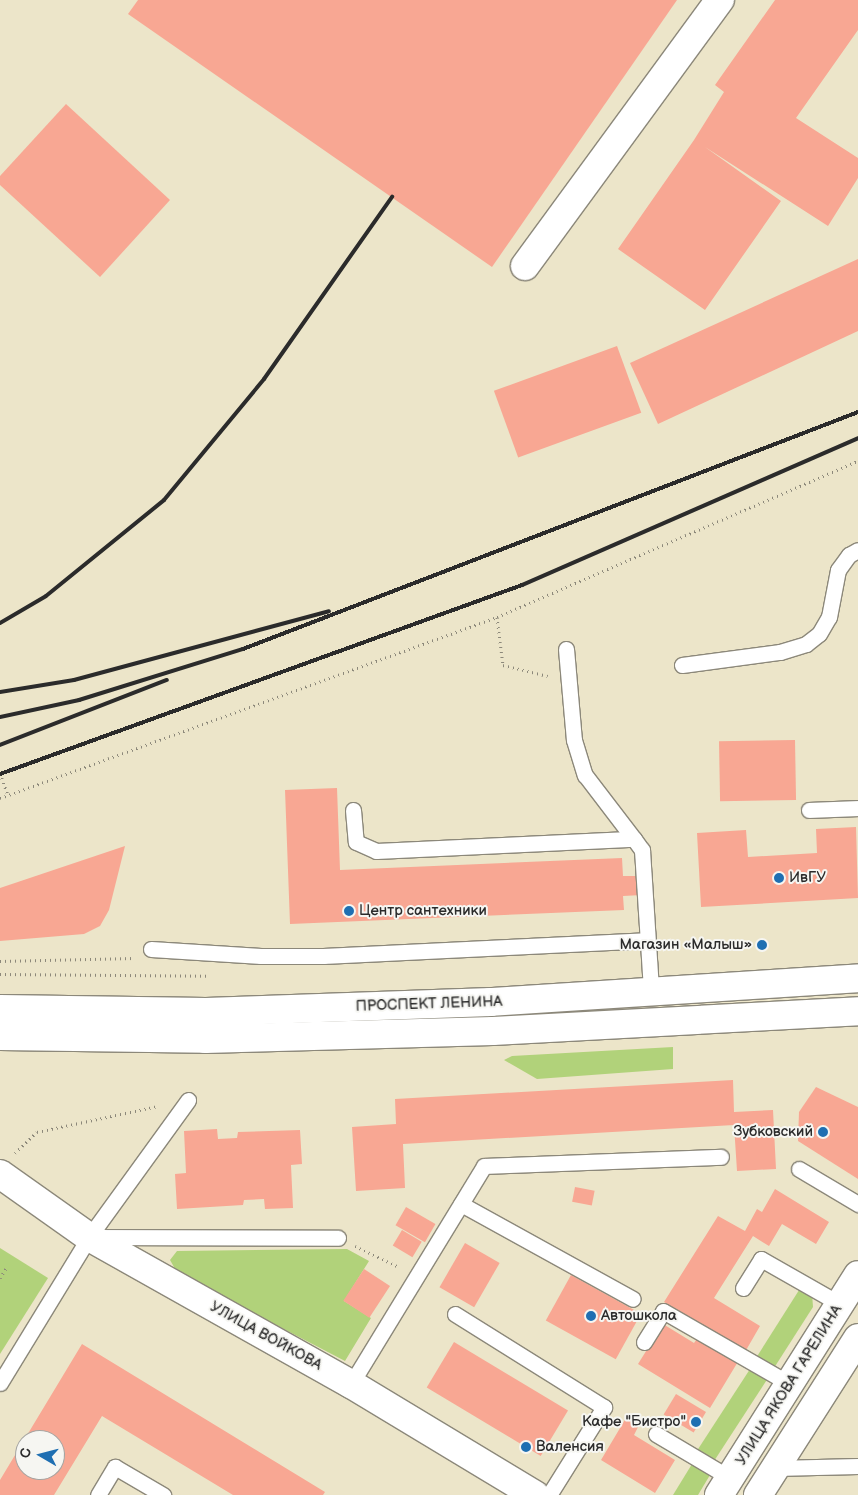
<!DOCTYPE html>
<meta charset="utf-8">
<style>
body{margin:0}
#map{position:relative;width:858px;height:1495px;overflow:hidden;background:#ece5c9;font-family:"Balsamiq Sans",sans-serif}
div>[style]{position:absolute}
.green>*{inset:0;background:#b1d27a;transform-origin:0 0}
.building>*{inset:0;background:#f8a793;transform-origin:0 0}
.path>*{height:3px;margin-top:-1.5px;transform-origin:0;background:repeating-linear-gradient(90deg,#8c887a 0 1px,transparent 0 5px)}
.roads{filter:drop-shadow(1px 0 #8c887a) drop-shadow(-1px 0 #8c887a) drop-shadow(0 1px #8c887a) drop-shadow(0 -1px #8c887a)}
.lane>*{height:15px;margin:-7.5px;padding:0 7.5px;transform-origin:7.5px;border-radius:7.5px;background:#fff}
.street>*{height:28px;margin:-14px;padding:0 14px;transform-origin:14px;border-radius:14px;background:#fff}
.secondary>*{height:28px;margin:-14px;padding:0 14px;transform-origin:14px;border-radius:14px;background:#fff}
.highway>*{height:28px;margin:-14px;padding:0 14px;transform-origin:14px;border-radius:14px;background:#fff}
.rail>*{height:4px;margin:-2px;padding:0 2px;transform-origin:2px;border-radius:2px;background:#2b2b2b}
.dots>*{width:14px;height:14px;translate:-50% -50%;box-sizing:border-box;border:2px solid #f6f6f2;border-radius:50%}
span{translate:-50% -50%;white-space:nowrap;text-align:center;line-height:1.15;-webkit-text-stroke:4px #f6f6f2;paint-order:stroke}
.poi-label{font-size:15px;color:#2b2b2b}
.left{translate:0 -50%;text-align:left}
.right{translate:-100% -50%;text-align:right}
.street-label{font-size:15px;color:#2b2b2b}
.north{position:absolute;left:15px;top:1430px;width:50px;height:50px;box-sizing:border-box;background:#f6f6f2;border:1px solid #a5a5a2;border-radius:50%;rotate:278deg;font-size:14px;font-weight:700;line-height:20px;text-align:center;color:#2b2b2b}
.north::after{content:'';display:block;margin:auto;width:18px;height:22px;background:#1f6fb2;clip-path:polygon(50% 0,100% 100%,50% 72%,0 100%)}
</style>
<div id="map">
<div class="green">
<i style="clip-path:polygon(673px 1047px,673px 1069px,537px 1079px,504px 1060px,512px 1056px)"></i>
<i style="clip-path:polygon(0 1248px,48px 1278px,0 1354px)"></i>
<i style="clip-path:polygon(347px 1249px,369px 1261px,344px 1301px,371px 1318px,345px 1361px,178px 1274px,170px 1260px,177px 1251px)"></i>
<i style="clip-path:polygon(801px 1287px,812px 1293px,813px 1307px,774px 1368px,756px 1358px)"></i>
<i style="left:752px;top:1366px;width:20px;height:104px;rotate:33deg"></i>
<i style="clip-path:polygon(692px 1464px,710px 1475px,698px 1495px,673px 1495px)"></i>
</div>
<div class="building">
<i style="clip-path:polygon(138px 0,677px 0,492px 267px,128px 14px)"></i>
<i style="clip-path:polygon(775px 0,858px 0,858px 30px,796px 118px,858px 158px,858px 178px,828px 226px,705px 147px,781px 201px,705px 310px,618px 249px,694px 140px,724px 92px,715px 85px)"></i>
<i style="clip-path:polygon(66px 104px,170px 200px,100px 277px,0 185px,0 176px)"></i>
<i style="clip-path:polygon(858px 259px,858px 331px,658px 424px,630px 363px)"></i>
<i style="left:617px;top:346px;width:71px;height:131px;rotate:70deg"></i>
<i style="left:795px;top:740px;width:60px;height:76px;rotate:89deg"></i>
<i style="clip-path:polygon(337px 788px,340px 870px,622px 858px,623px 876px,641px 876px,642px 895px,623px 896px,624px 910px,290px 924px,285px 790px)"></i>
<i style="clip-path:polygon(856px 827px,858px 898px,701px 907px,697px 833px,746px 830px,748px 857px,817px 853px,816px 829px)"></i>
<i style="clip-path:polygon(125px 846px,109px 910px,100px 926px,84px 934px,0 941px,0 888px)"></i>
<i style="clip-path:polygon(733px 1080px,734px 1112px,773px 1110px,776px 1169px,737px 1171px,734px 1125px,403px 1144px,405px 1188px,356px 1191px,352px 1127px,396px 1124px,395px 1099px)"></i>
<i style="clip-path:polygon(816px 1087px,858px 1107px,858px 1179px,798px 1141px,799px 1112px)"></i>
<i style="clip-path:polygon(217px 1129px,218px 1139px,237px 1138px,238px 1132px,300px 1130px,302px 1164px,291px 1165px,293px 1208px,265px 1209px,264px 1199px,244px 1200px,243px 1205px,177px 1209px,175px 1174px,186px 1173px,184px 1131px)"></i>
<i style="left:575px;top:1187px;width:20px;height:15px;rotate:11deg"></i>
<i style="clip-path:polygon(775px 1189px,829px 1222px,816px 1244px,782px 1224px,769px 1246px,753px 1236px,714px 1298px,760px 1326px,745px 1352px,664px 1302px,718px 1216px,745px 1231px,757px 1209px,762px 1212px)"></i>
<i style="left:406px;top:1207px;width:34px;height:21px;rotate:30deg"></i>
<i style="left:402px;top:1230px;width:23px;height:18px;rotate:31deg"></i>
<i style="left:465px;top:1243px;width:40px;height:51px;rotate:30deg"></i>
<i style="left:364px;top:1269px;width:31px;height:38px;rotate:33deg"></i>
<i style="left:571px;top:1275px;width:80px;height:52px;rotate:29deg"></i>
<i style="clip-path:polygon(663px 1324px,694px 1343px,699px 1336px,739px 1360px,710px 1408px,638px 1364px)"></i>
<i style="left:454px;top:1342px;width:133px;height:53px;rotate:31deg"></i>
<i style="clip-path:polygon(evenodd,82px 1344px,325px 1492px,323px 1495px,233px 1495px,102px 1416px,54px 1495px,0 1495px,0 1480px,82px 1344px,25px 1440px,55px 1440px,55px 1470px,25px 1470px,25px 1440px)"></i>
<i style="left:676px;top:1394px;width:35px;height:24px;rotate:31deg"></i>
<i style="clip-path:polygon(626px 1418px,639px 1425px,634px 1435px,675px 1460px,655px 1493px,601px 1460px)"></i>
</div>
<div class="path">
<i style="left:497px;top:617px;width:48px;rotate:82.9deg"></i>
<i style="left:503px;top:665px;width:46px;rotate:13.7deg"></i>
<i style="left:0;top:773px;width:23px;rotate:70deg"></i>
<i style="left:0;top:798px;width:529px;rotate:-20.01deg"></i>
<i style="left:497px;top:617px;width:393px;rotate:-23.4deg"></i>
<i style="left:0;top:961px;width:135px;rotate:-1.3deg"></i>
<i style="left:0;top:974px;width:210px;rotate:0.5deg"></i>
<i style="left:15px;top:1153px;width:30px;rotate:-44deg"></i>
<i style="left:37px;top:1132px;width:124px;rotate:-12.1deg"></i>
<i style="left:355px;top:1246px;width:49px;rotate:25.5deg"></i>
<i style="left:0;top:1278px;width:13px;rotate:-58deg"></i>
</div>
<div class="roads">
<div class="lane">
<i style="left:566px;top:649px;width:91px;rotate:85deg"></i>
<i style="left:574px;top:740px;width:37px;rotate:73deg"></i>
<i style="left:585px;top:775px;width:81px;rotate:52.6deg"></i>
<i style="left:682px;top:665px;width:99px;rotate:-7.6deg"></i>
<i style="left:780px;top:652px;width:27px;rotate:-17deg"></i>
<i style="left:806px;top:644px;width:16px;rotate:-38deg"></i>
<i style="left:819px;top:634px;width:20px;rotate:-60deg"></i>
<i style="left:829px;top:617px;width:48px;rotate:-79.2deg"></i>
<i style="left:838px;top:570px;width:19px;rotate:-54deg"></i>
<i style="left:849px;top:555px;width:10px;rotate:-29deg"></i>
<i style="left:353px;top:810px;width:32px;rotate:85deg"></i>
<i style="left:356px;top:842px;width:22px;rotate:24deg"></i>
<i style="left:376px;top:851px;width:258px;rotate:-2.7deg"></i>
<i style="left:634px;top:839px;width:14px;rotate:54deg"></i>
<i style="left:642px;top:850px;width:140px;rotate:86.3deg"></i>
<i style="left:809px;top:810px;width:49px;rotate:-2.3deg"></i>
<i style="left:151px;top:949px;width:110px;rotate:3.6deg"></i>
<i style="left:261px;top:956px;width:62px"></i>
<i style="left:323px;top:956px;width:323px;rotate:-2.8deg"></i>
<i style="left:799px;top:1169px;width:69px;rotate:30.7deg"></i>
<i style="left:461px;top:1204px;width:196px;rotate:28.9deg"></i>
<i style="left:98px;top:1237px;width:240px;rotate:0.2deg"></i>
<i style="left:743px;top:1288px;width:34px;rotate:-58deg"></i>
<i style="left:761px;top:1259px;width:91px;rotate:29.7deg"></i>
<i style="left:455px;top:1314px;width:176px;rotate:32deg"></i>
<i style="left:604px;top:1407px;width:104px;rotate:122deg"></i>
<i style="left:644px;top:1342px;width:36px;rotate:-58deg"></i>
<i style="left:663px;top:1311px;width:146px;rotate:29.9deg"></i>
<i style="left:0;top:1383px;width:171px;rotate:-58.6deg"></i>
<i style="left:89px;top:1237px;width:169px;rotate:-54.1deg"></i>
<i style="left:351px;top:1384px;width:255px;rotate:-58.6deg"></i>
<i style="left:484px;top:1166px;width:237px;rotate:-2.2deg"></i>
<i style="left:656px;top:1434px;width:86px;rotate:30.7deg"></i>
<i style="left:775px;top:1468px;width:83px;rotate:-1.4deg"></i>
<i style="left:98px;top:1495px;width:33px;rotate:-59deg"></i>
<i style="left:115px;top:1467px;width:56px;rotate:30.3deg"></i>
</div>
<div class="street">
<i style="left:525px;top:266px;width:330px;rotate:-53.8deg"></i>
<i style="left:0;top:1174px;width:109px;rotate:35.3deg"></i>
<i style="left:89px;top:1237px;width:300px;rotate:29.3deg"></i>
<i style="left:351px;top:1384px;width:215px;rotate:31.1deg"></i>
</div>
<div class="secondary">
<i style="left:719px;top:1495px;width:260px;rotate:-57.7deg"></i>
<i style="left:758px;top:1495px;width:186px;rotate:-57.5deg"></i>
</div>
<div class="highway">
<i style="left:0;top:1009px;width:206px;rotate:0.8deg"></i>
<i style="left:206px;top:1012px;width:285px;rotate:-2deg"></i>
<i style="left:491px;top:1002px;width:368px;rotate:-3.7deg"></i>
<i style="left:0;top:1036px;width:205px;rotate:0.8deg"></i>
<i style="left:205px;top:1039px;width:288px;rotate:-1.6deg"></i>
<i style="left:493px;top:1031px;width:366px;rotate:-3.1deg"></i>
</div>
</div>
<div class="rail">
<i style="left:0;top:623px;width:53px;rotate:-30.4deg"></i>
<i style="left:46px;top:596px;width:152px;rotate:-39.1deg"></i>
<i style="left:164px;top:500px;width:157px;rotate:-50.4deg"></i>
<i style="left:264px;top:379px;width:223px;rotate:-54.9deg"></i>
<i style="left:0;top:692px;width:75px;rotate:-9.2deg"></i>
<i style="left:74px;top:680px;width:264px;rotate:-15.1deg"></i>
<i style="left:0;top:717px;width:81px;rotate:-12.1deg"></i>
<i style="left:79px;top:700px;width:172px;rotate:-17.3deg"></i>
<i style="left:243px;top:649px;width:659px;rotate:-21.07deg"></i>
<i style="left:0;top:745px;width:179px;rotate:-21.3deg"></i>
<i style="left:0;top:774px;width:555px;rotate:-19.9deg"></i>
<i style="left:522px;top:585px;width:367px;rotate:-23.6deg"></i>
</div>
<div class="dots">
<i style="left:779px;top:878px;background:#1f6fb2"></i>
<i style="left:349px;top:911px;background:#1f6fb2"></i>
<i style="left:762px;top:945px;background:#1f6fb2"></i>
<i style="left:823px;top:1132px;background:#1f6fb2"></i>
<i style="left:591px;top:1316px;background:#1f6fb2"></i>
<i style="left:696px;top:1422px;background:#1f6fb2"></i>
<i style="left:526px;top:1447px;background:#1f6fb2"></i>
</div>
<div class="poi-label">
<span class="left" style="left:789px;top:878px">ИвГУ</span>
<span class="left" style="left:359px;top:911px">Центр сантехники</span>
<span class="right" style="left:752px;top:945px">Магазин «Малыш»</span>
<span class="right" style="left:813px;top:1132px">Зубковский</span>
<span class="left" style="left:601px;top:1316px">Автошкола</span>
<span class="right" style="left:686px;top:1422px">Кафе "Бистро"</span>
<span class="left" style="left:536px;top:1447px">Валенсия</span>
</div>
<div class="street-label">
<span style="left:429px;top:1004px;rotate:-2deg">ПРОСПЕКТ ЛЕНИНА</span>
<span style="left:266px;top:1336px;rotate:29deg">УЛИЦА ВОЙКОВА</span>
<span style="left:789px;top:1385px;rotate:-58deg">УЛИЦА ЯКОВА ГАРЕЛИНА</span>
</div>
<div class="north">С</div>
</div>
